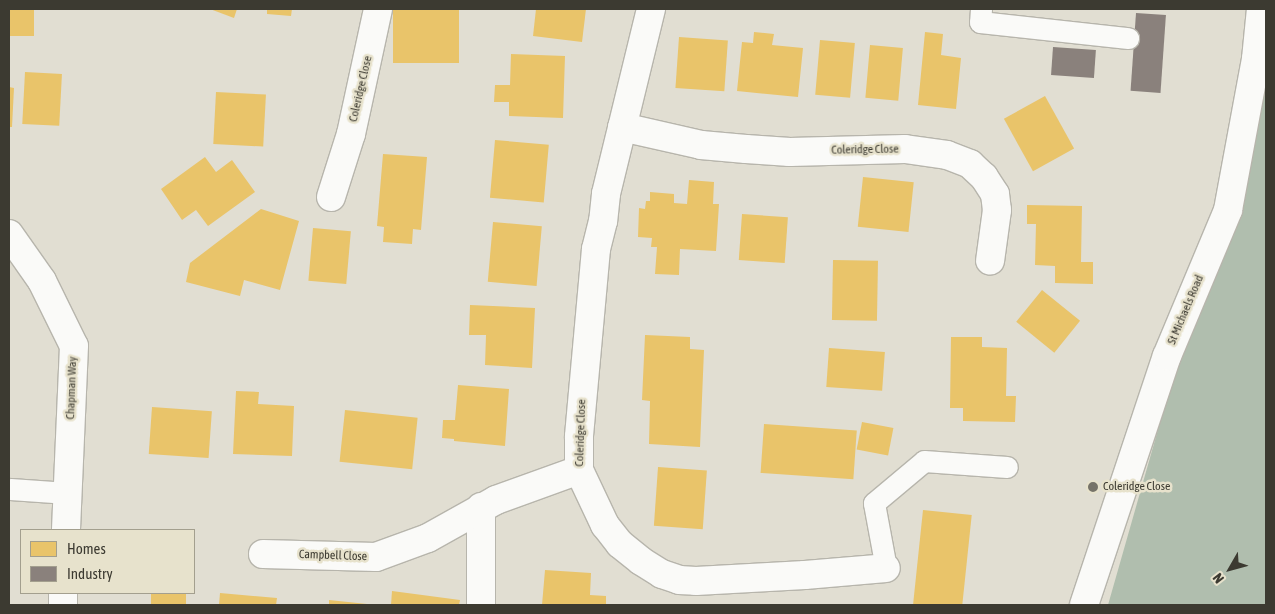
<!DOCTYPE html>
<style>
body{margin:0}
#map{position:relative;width:1275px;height:614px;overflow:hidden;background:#e1ded2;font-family:"Asap Condensed",sans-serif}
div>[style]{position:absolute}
.forest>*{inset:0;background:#b0beae}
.homes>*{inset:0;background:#e9c46a;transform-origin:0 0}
.industry>*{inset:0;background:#8a817c;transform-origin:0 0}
.roads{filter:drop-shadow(1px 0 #b7b5ac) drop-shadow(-1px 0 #b7b5ac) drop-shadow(0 1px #b7b5ac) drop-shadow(0 -1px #b7b5ac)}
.service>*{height:21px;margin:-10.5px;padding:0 10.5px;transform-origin:10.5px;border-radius:10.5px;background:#fafaf8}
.minor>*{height:28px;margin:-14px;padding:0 14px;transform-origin:14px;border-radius:14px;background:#fafaf8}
.dots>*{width:14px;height:14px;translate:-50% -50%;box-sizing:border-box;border:2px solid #e7e2cc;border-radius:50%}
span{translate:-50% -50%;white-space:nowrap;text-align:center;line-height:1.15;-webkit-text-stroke:5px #e7e2cc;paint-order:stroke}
.street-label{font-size:12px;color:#3c3a31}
.poi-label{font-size:12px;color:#3c3a31}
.left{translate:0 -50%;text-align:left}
.frame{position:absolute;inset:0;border:10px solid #3c3a31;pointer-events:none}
.legend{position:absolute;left:20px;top:529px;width:175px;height:65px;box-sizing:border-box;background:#e7e2cc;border:1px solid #a39f8e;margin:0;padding:6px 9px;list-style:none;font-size:15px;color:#3c3a31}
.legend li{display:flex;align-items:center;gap:10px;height:25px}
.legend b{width:25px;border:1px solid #a39f8e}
.north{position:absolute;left:1205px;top:544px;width:50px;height:50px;-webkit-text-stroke:4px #e7e2cc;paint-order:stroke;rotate:232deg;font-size:14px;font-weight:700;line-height:20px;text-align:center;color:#3c3a31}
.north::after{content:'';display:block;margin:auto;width:18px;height:22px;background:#3c3a31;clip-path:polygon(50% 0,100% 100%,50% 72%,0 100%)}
</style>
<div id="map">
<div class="forest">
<i style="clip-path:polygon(1266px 82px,1266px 605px,1108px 605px,1189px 321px,1240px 215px)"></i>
</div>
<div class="homes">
<i style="left:9px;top:9px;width:25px;height:27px"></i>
<i style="clip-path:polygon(210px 9px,237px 9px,234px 18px)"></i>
<i style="clip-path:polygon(267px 9px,292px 9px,291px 16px,267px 14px)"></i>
<i style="left:393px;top:9px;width:66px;height:54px"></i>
<i style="clip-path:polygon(536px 9px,586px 9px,582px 42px,533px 36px)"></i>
<i style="clip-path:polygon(754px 32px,774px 34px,772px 45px,803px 48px,798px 97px,737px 91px,742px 42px,753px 43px)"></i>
<i style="clip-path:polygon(925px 32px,943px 34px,941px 55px,961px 58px,956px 109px,918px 105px)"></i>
<i style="left:679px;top:37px;width:49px;height:51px;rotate:4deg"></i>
<i style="left:820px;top:40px;width:35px;height:55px;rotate:5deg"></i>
<i style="left:870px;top:45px;width:33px;height:53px;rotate:5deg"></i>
<i style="clip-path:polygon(511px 54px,565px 56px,563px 118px,509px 116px,509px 102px,494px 102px,495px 85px,510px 85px)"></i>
<i style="left:25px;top:72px;width:37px;height:52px;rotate:3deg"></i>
<i style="clip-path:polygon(9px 87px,14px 88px,12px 127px,9px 127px)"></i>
<i style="left:216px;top:92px;width:50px;height:52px;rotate:3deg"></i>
<i style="left:1045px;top:96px;width:60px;height:47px;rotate:61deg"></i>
<i style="left:495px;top:140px;width:54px;height:58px;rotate:5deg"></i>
<i style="clip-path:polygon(383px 154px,427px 157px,421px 230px,413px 229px,412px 244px,383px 242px,384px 227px,377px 226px)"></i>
<i style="clip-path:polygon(205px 157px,216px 172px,232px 160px,255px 192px,208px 226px,196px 210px,182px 220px,161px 189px)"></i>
<i style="left:863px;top:177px;width:51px;height:50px;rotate:6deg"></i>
<i style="clip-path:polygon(689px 180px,714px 182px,713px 204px,719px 204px,716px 251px,680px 249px,679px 275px,655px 274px,657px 247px,651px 247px,652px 238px,638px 237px,639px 208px,645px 209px,646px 201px,650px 201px,650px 192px,674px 194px,674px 203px,687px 204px)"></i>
<i style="clip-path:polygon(1027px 205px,1082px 206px,1081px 262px,1093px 262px,1093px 284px,1055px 283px,1055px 266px,1035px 265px,1036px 224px,1027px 224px)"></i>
<i style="clip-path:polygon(261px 209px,299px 221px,280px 290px,244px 280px,240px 296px,186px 282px,190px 263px)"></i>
<i style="left:742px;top:214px;width:46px;height:46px;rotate:4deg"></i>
<i style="left:493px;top:222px;width:49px;height:60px;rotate:5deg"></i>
<i style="left:313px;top:228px;width:38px;height:53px;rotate:5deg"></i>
<i style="left:833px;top:260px;width:45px;height:60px;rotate:1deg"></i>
<i style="left:1042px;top:290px;width:49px;height:41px;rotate:39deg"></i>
<i style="clip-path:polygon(470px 305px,535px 308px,532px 368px,485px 365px,486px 335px,469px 335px)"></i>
<i style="clip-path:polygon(645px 335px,690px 337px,690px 349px,704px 350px,700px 447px,649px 444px,650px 401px,642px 400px)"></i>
<i style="clip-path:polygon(951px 337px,982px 337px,982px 347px,1007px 348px,1006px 396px,1016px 396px,1015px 422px,963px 421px,963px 408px,950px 408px)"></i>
<i style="left:829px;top:348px;width:56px;height:39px;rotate:4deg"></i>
<i style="clip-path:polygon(458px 385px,509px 389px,505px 446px,454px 441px,454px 439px,442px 438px,443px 420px,455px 420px)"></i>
<i style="clip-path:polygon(236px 391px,259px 392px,258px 404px,294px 406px,292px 456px,233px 454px)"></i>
<i style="left:152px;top:407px;width:60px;height:47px;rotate:4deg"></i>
<i style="left:345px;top:410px;width:73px;height:52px;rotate:6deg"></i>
<i style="left:862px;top:422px;width:32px;height:28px;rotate:11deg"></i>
<i style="left:764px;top:424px;width:93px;height:49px;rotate:4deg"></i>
<i style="left:658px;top:467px;width:49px;height:59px;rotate:4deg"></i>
<i style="left:923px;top:510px;width:49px;height:95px;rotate:6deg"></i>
<i style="clip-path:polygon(545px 570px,591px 573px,590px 595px,606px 596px,606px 605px,542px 605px)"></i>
<i style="clip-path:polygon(392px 591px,460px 600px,459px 605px,391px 605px)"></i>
<i style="left:151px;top:593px;width:35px;height:12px"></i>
<i style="clip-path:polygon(220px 593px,277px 598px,276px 605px,219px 605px)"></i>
<i style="clip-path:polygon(329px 600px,367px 604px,367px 605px,329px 605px)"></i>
</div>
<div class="industry">
<i style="left:1136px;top:13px;width:30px;height:78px;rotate:4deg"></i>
<i style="left:1053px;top:47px;width:43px;height:28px;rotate:4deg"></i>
</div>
<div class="roads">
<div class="service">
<i style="left:981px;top:9px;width:13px;rotate:94deg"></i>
<i style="left:980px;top:22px;width:149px;rotate:6.2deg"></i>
<i style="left:10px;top:489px;width:58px;rotate:3.9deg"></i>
<i style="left:886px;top:568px;width:66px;rotate:-100.5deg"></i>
<i style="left:874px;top:503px;width:65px;rotate:-40deg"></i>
<i style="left:924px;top:461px;width:83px;rotate:4.1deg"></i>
</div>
<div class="minor">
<i style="left:651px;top:9px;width:190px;rotate:103.7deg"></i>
<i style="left:606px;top:194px;width:27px;rotate:96deg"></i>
<i style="left:603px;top:221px;width:29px;rotate:104deg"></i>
<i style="left:596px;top:249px;width:189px;rotate:95.2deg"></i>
<i style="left:579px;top:437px;width:33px;rotate:90deg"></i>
<i style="left:579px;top:470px;width:61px;rotate:64.7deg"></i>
<i style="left:605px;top:525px;width:24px;rotate:52deg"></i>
<i style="left:620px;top:544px;width:27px;rotate:39deg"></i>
<i style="left:641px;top:561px;width:25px;rotate:32deg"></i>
<i style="left:662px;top:574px;width:18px;rotate:19deg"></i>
<i style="left:679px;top:580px;width:17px;rotate:3deg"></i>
<i style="left:696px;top:581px;width:109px;rotate:-3.2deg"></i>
<i style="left:805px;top:575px;width:81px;rotate:-4.9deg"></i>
<i style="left:622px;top:127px;width:81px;rotate:12.8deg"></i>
<i style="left:701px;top:145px;width:45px;rotate:5.1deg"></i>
<i style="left:746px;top:149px;width:44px;rotate:3.9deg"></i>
<i style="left:790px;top:152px;width:115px;rotate:-1.5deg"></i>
<i style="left:905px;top:149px;width:42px;rotate:8.1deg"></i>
<i style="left:947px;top:155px;width:25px;rotate:21deg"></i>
<i style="left:970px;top:164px;width:19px;rotate:43deg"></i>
<i style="left:984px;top:177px;width:20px;rotate:57deg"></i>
<i style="left:995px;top:194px;width:16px;rotate:83deg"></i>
<i style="left:997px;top:210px;width:51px;rotate:97.8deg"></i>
<i style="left:331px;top:197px;width:66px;rotate:-72.4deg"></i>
<i style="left:351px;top:134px;width:128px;rotate:-77.8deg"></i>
<i style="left:9px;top:234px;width:57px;rotate:54.9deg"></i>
<i style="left:42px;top:281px;width:72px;rotate:63.8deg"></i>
<i style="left:74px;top:346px;width:184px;rotate:92.5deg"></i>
<i style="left:481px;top:507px;width:98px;rotate:90deg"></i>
<i style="left:263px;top:554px;width:113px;rotate:1.5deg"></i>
<i style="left:376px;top:557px;width:55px;rotate:-20.1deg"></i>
<i style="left:428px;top:538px;width:78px;rotate:-29.2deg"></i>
<i style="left:496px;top:500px;width:88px;rotate:-19.9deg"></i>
<i style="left:63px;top:605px;width:12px;rotate:-90deg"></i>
<i style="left:1084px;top:605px;width:262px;rotate:-71.6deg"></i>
<i style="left:1167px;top:356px;width:158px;rotate:-67.3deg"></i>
<i style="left:1228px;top:210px;width:154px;rotate:-79.5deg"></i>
<i style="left:1256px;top:59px;width:50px;rotate:-84.3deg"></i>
</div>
</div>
<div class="dots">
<i style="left:1093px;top:487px;background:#767369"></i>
</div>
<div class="street-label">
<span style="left:361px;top:89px;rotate:-77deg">Coleridge Close</span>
<span style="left:865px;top:150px;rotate:-1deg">Coleridge Close</span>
<span style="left:1186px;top:310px;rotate:-67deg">St Michaels Road</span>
<span style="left:72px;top:388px;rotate:-88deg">Chapman Way</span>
<span style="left:581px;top:433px;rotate:-88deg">Coleridge Close</span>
<span style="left:333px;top:556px;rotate:2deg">Campbell Close</span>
</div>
<div class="poi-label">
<span class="left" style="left:1103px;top:487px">Coleridge Close</span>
</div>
<div class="frame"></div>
<ul class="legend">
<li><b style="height:14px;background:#e9c46a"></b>Homes</li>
<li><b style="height:14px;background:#8a817c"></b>Industry</li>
</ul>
<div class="north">N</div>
</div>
